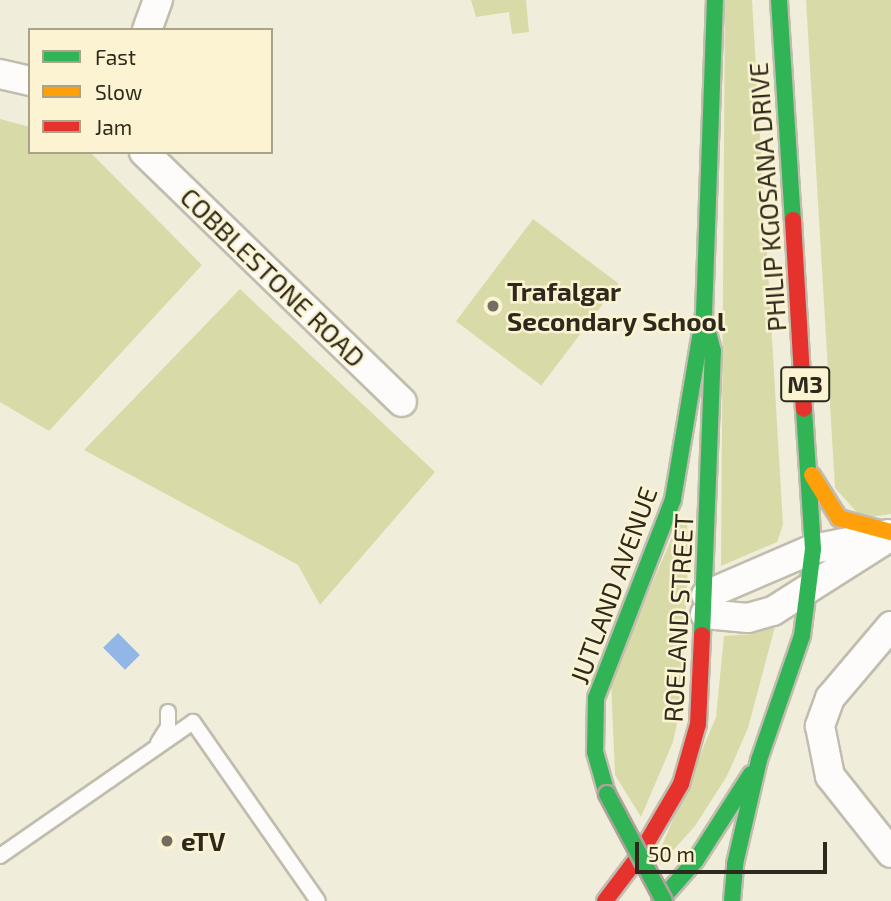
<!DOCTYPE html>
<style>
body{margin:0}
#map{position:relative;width:891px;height:901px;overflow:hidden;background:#f1eddb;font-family:"Exo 2",sans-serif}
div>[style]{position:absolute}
.green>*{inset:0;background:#d8dba8;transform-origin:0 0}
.water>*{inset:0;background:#92b7e6;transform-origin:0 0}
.roads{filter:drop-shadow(2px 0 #c0bdaf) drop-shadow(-2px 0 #c0bdaf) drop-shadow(0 2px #c0bdaf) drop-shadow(0 -2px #c0bdaf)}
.lane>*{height:14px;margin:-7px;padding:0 7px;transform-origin:7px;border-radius:7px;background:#fdfcfa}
.street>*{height:28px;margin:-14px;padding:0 14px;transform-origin:14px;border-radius:14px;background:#fdfcfa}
.fast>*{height:16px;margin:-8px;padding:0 8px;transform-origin:8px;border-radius:8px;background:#30b455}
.slow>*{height:16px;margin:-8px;padding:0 8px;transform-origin:8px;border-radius:8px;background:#ff9f0a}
.jam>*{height:16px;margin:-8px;padding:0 8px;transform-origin:8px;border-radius:8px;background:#e5322d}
.bridges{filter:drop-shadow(2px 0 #b1a19c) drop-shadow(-2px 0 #b1a19c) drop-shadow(0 2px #b1a19c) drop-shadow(0 -2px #b1a19c)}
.fast-bridge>*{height:16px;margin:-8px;padding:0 8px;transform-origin:8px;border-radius:8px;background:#30b455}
.dots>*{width:19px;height:19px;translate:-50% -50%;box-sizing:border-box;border:4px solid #fbf3d1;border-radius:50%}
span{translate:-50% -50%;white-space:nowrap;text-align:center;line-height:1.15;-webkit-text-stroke:5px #fbf3d1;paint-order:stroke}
.shield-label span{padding:2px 5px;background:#fbf3d1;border:2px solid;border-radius:5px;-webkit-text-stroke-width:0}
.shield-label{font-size:24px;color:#2d2a1d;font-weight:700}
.street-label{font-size:26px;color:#2d2a1d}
.poi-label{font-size:26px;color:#2d2a1d;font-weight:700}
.left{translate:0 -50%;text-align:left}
.legend{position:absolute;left:28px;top:28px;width:245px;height:126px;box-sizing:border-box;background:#fbf3d1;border:2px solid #a9a389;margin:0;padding:9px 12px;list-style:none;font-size:21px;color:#2d2a1d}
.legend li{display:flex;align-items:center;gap:14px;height:35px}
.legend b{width:35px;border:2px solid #a9a389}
.scale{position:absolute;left:635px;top:842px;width:192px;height:32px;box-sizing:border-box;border:4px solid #2d2a1d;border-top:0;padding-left:9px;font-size:21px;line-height:24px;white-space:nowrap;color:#2d2a1d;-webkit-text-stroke:5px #fbf3d1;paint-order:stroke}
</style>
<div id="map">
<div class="green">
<i style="clip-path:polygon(471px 0,526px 0,529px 32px,512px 34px,509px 12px,476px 17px)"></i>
<i style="clip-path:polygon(725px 0,752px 0,783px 525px,777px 542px,721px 566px)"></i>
<i style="clip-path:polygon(806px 0,891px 0,891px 514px,862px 518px,835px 488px)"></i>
<i style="clip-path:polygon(0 119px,30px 127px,30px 152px,90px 152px,202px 265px,49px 431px,0 402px)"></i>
<i style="left:533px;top:219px;width:107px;height:128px;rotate:37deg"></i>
<i style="clip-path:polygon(240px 289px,435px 472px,320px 605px,298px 565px,84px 450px)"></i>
<i style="clip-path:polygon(680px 518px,687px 520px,688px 564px,681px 704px,673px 742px,641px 817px,615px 775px,611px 681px)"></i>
<i style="clip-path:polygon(777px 619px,748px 728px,727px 776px,695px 826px,660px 865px,661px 848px,716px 717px,724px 636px,752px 634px)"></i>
</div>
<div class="water">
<i style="left:118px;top:633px;width:31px;height:21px;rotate:45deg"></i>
</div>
<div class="roads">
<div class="lane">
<i style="left:158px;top:743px;width:19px;rotate:-58deg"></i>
<i style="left:168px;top:727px;width:15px;rotate:-90deg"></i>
<i style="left:0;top:856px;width:235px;rotate:-34.8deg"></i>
<i style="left:193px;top:722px;width:218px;rotate:55.1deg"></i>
</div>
<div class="street">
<i style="left:147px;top:30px;width:32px;rotate:-70deg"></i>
<i style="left:0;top:74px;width:31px;rotate:13deg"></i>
<i style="left:144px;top:152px;width:359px;rotate:44.1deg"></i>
<i style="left:706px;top:595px;width:116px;rotate:-23.3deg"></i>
<i style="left:813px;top:549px;width:76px;rotate:-11.3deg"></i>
<i style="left:705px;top:614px;width:43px;rotate:5.3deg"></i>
<i style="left:748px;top:618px;width:26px;rotate:-16deg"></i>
<i style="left:773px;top:611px;width:140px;rotate:-32.4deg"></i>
<i style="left:891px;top:626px;width:94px;rotate:130.3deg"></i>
<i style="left:830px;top:698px;width:30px;rotate:110deg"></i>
<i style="left:820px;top:726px;width:51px;rotate:78.7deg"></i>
<i style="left:830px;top:776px;width:98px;rotate:51.6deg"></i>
</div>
<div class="fast">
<i style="left:779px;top:0;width:220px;rotate:86.4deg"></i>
<i style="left:702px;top:635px;width:284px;rotate:-87.8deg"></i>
<i style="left:713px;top:351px;width:24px;rotate:-105deg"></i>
<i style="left:607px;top:794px;width:44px;rotate:-105.9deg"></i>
<i style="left:595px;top:752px;width:54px;rotate:-88.9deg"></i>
<i style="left:596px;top:698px;width:213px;rotate:-68.8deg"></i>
<i style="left:673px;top:499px;width:188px;rotate:-80.5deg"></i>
<i style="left:704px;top:314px;width:314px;rotate:-88deg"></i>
<i style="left:660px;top:901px;width:55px;rotate:-48.7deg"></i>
<i style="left:696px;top:860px;width:102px;rotate:-57.4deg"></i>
<i style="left:732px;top:901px;width:37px;rotate:-85deg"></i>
<i style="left:735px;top:864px;width:107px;rotate:-77deg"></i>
<i style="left:759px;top:760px;width:131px;rotate:-70.9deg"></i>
<i style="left:802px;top:636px;width:88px;rotate:-82.8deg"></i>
<i style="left:813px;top:549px;width:140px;rotate:-93.7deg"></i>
</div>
<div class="slow">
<i style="left:812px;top:475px;width:51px;rotate:57.9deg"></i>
<i style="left:839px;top:518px;width:54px;rotate:15.1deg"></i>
</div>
<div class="jam">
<i style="left:793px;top:220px;width:189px;rotate:86.7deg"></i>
<i style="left:605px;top:901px;width:56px;rotate:-52.9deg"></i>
<i style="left:639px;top:856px;width:83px;rotate:-59.7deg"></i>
<i style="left:681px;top:784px;width:62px;rotate:-74.2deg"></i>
<i style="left:698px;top:724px;width:89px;rotate:-87.4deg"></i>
</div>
</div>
<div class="bridges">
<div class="fast-bridge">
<i style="left:607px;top:794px;width:121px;rotate:62deg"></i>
</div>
</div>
<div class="dots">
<i style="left:493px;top:306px;background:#726e60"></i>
<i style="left:167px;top:841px;background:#726e60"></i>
</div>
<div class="shield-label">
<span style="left:805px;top:384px">M3</span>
</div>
<div class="street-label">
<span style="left:767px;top:197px;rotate:-94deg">PHILIP KGOSANA DRIVE</span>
<span style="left:273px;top:277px;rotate:44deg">COBBLESTONE ROAD</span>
<span style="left:613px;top:585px;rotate:-70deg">JUTLAND AVENUE</span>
<span style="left:678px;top:618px;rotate:-87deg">ROELAND STREET</span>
</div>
<div class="poi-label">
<span class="left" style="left:507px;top:306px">Trafalgar<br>Secondary School</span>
<span class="left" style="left:181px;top:841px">eTV</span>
</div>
<ul class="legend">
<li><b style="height:9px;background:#30b455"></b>Fast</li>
<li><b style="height:9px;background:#ff9f0a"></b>Slow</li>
<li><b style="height:9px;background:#e5322d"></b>Jam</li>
</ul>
<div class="scale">50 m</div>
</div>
